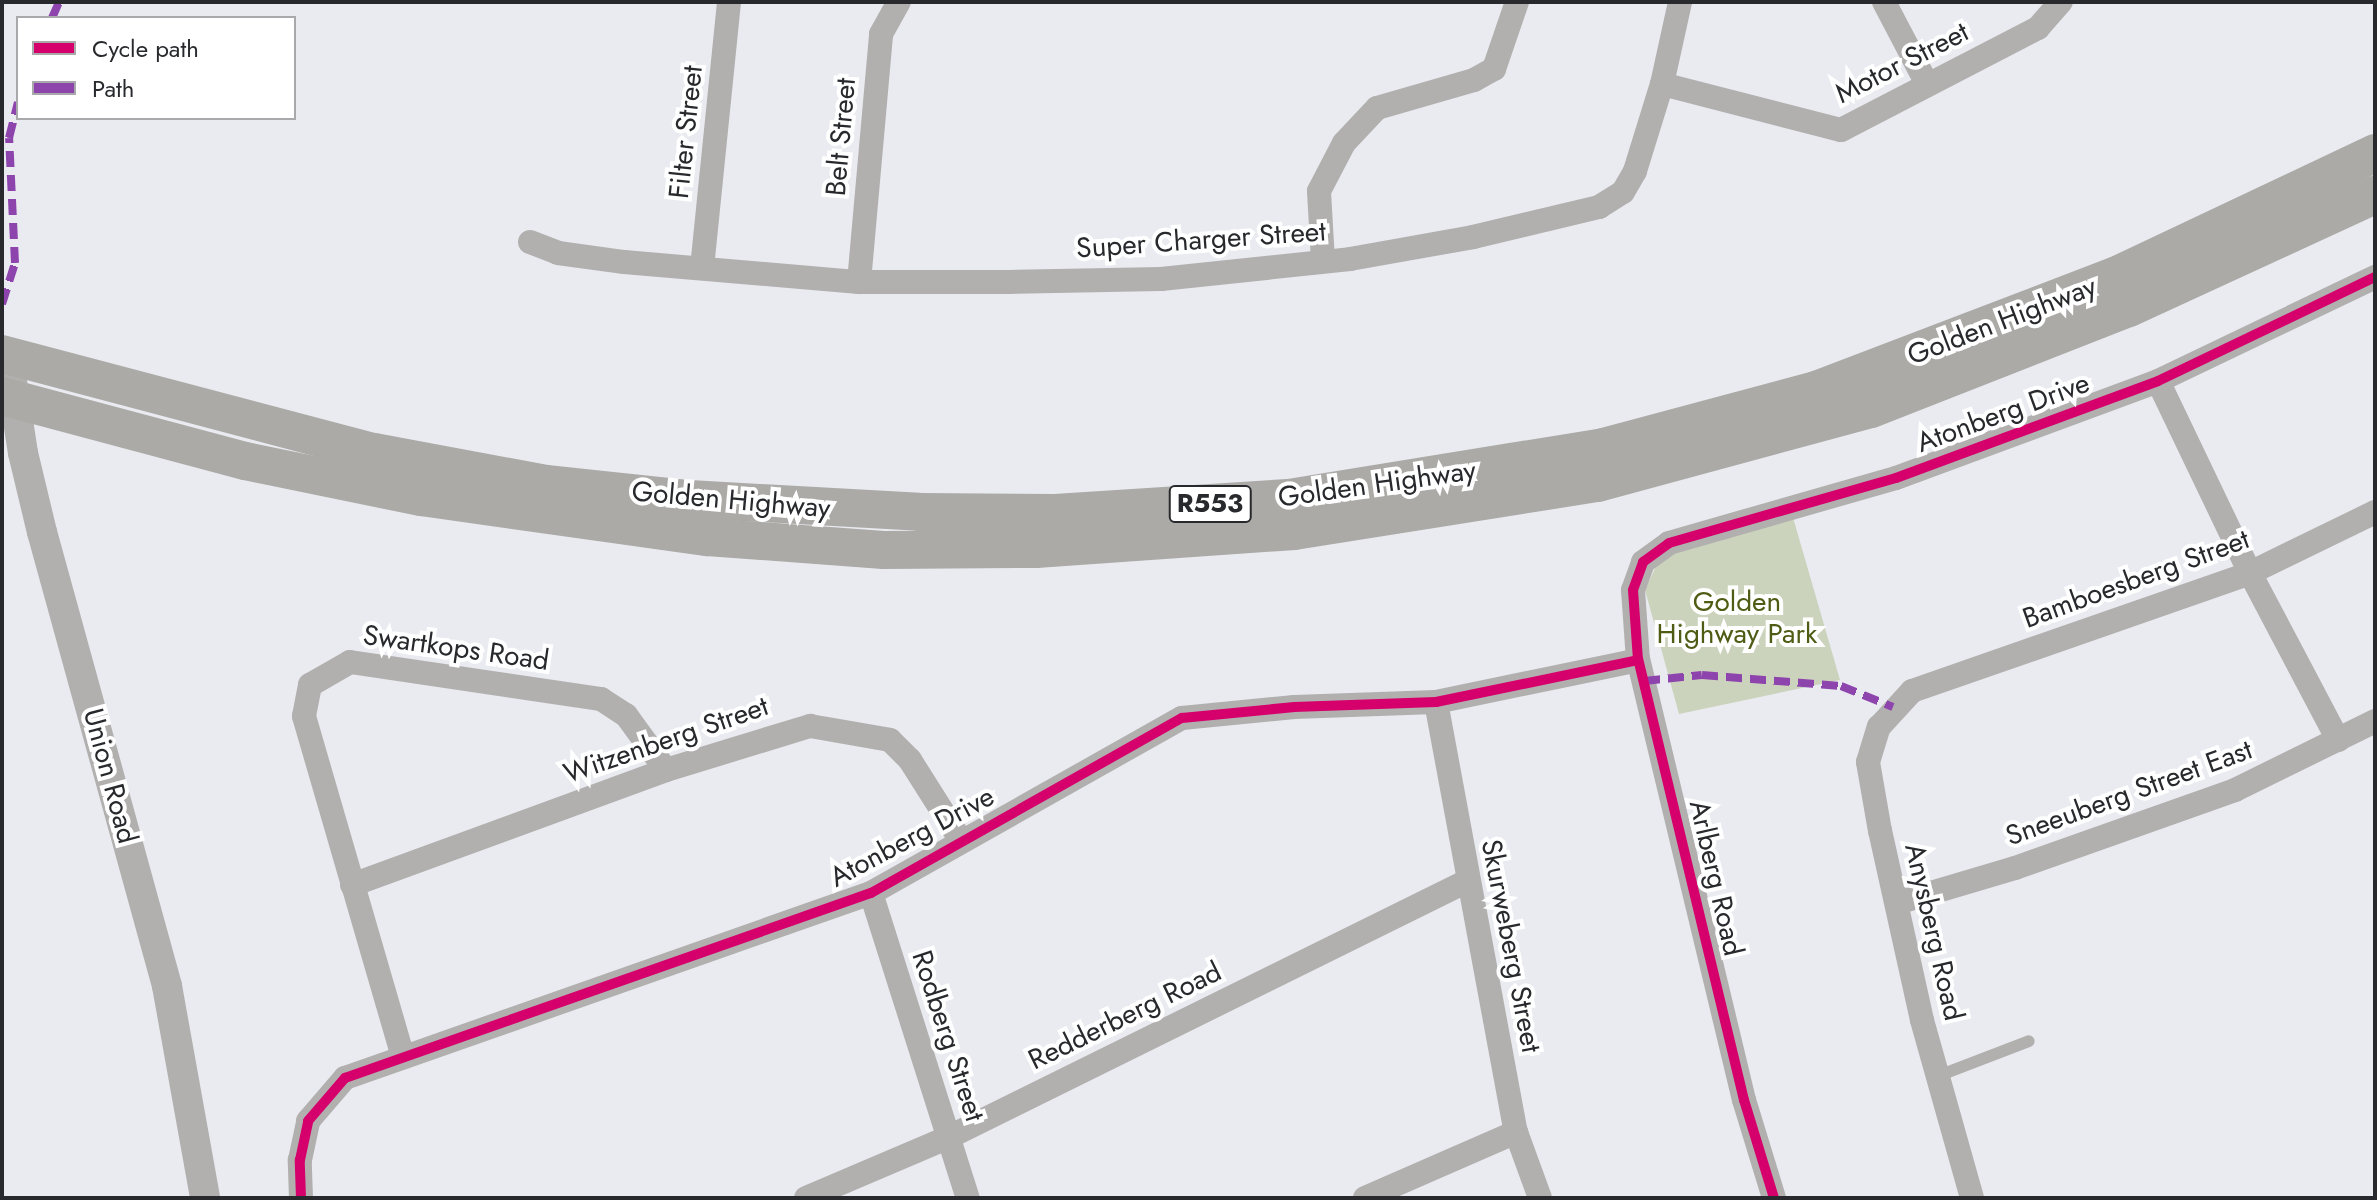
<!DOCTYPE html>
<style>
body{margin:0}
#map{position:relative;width:2377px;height:1200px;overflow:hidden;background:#e9ebf0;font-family:Jost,sans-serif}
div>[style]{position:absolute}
.green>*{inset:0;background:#ccd3bd}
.service>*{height:12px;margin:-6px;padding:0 6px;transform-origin:6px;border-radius:6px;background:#b2b0af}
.minor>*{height:24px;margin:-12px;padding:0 12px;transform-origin:12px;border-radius:12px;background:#b2b0af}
.tertiary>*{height:30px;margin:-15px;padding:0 15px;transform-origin:15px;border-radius:15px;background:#b2b0af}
.primary>*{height:38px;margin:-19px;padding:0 19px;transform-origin:19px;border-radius:19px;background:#abaaa7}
.quiet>*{height:8px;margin-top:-4px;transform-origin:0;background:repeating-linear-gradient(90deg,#8e44ad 0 16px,transparent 0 24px)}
.cycleway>*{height:10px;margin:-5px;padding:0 5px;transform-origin:5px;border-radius:5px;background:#d6006c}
span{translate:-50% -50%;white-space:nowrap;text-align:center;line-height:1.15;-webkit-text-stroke:8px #fff;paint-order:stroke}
.shield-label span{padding:2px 6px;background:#fff;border:2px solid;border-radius:6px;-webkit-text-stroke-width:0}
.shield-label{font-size:26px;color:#27292c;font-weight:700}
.street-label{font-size:28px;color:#27292c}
.park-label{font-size:28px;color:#4f5c14}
.frame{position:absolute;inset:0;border:4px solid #27292c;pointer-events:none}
.legend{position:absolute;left:16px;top:16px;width:280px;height:104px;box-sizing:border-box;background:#fff;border:2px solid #a9a9ab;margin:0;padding:10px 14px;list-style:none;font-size:24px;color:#27292c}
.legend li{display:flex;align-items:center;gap:16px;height:40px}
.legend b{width:40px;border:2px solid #a9a9ab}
</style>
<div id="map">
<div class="green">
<i style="clip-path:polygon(1792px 514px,1840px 680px,1679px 714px,1645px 590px,1657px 564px,1684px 545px)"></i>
</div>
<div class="service">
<i style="left:1938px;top:1076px;width:97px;rotate:-21deg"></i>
</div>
<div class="minor">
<i style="left:1884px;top:2px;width:93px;rotate:62.3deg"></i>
<i style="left:1662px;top:84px;width:185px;rotate:14.4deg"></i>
<i style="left:1841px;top:130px;width:222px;rotate:-27.4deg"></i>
<i style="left:2038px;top:28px;width:35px;rotate:-49deg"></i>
<i style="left:530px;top:242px;width:30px;rotate:21deg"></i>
<i style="left:558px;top:253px;width:67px;rotate:7.8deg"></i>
<i style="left:624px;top:262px;width:236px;rotate:4.9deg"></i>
<i style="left:859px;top:282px;width:150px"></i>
<i style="left:1009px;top:282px;width:152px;rotate:-1.1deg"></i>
<i style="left:1161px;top:279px;width:190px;rotate:-6deg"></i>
<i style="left:1350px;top:259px;width:125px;rotate:-10.1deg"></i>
<i style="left:1473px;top:237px;width:130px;rotate:-13.4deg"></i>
<i style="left:1599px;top:207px;width:28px;rotate:-32deg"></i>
<i style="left:1623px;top:192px;width:24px;rotate:-60deg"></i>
<i style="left:1635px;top:171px;width:91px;rotate:-72.8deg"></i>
<i style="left:1662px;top:84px;width:84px;rotate:-77.6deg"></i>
<i style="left:1323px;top:261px;width:70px;rotate:-93.3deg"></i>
<i style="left:1319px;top:191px;width:54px;rotate:-62.5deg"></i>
<i style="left:1344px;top:143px;width:48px;rotate:-46.7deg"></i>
<i style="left:1377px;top:108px;width:101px;rotate:-16.1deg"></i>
<i style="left:1474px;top:80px;width:23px;rotate:-29deg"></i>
<i style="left:1494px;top:69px;width:71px;rotate:-71.1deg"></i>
<i style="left:702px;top:268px;width:267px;rotate:-84.2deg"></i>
<i style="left:859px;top:282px;width:249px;rotate:-84.9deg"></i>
<i style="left:881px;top:34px;width:37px;rotate:-61deg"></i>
<i style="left:2158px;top:381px;width:213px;rotate:64.4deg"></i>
<i style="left:2250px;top:573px;width:189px;rotate:62.2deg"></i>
<i style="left:1436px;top:702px;width:437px;rotate:79.5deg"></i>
<i style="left:1516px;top:1132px;width:70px;rotate:70deg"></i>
<i style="left:352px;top:885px;width:334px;rotate:-20.1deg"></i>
<i style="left:666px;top:770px;width:151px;rotate:-17deg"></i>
<i style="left:810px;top:726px;width:81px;rotate:9.9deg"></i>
<i style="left:890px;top:740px;width:28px;rotate:45deg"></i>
<i style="left:910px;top:760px;width:93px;rotate:57.7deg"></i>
<i style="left:871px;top:893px;width:320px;rotate:72.4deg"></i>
<i style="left:1897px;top:903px;width:123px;rotate:-16.5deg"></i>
<i style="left:2015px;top:868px;width:233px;rotate:-19.5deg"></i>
<i style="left:2235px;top:790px;width:156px;rotate:-26.2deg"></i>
<i style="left:403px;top:1057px;width:355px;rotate:-106.2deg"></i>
<i style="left:304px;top:716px;width:32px;rotate:-79deg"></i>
<i style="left:310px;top:685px;width:46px;rotate:-29.9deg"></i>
<i style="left:350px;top:662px;width:254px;rotate:8.4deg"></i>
<i style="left:601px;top:699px;width:30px;rotate:33deg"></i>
<i style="left:626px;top:715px;width:68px;rotate:54deg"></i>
<i style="left:301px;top:1198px;width:38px;rotate:-92deg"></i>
<i style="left:300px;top:1160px;width:40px;rotate:-78deg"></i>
<i style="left:308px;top:1121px;width:57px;rotate:-49.3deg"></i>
<i style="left:345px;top:1078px;width:558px;rotate:-19.38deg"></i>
<i style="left:871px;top:893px;width:357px;rotate:-29.4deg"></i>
<i style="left:1182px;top:718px;width:113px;rotate:-5.6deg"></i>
<i style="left:1294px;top:707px;width:142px;rotate:-2deg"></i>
<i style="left:1436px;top:702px;width:206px;rotate:-11.7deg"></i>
<i style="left:806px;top:1198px;width:155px;rotate:-23.1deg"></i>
<i style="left:949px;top:1137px;width:578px;rotate:-26.3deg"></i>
<i style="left:1365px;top:1198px;width:165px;rotate:-23.6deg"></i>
<i style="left:1774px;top:1198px;width:102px;rotate:-107deg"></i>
<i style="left:1744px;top:1100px;width:453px;rotate:-103.5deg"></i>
<i style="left:1638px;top:660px;width:70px;rotate:-94.1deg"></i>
<i style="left:1633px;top:590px;width:30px;rotate:-70deg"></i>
<i style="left:1643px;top:562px;width:32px;rotate:-36deg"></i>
<i style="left:1669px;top:543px;width:236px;rotate:-16deg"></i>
<i style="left:1896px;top:478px;width:279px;rotate:-20.3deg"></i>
<i style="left:2158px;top:381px;width:241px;rotate:-25.6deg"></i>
<i style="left:1972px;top:1198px;width:185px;rotate:-105.7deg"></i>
<i style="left:1922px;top:1020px;width:194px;rotate:-102.5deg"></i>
<i style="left:1880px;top:831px;width:70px;rotate:-99.9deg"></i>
<i style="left:1868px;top:762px;width:37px;rotate:-73deg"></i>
<i style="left:1879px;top:727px;width:49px;rotate:-47.5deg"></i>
<i style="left:1912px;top:691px;width:358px;rotate:-19.2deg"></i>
<i style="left:2250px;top:573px;width:139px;rotate:-26deg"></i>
</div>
<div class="tertiary">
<i style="left:8px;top:355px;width:99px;rotate:81.3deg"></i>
<i style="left:23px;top:453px;width:81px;rotate:76.5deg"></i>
<i style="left:42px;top:532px;width:471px;rotate:74.6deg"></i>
<i style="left:167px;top:986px;width:215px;rotate:79.8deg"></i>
</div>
<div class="primary">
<i style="left:2px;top:354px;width:385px;rotate:14.8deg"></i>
<i style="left:374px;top:452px;width:175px;rotate:10.5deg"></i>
<i style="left:546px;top:484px;width:144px;rotate:6deg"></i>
<i style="left:689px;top:499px;width:230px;rotate:3.2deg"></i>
<i style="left:919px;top:512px;width:136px;rotate:0.4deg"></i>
<i style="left:1055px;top:513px;width:234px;rotate:-3.7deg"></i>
<i style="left:1289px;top:498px;width:318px;rotate:-9.2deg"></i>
<i style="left:1603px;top:447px;width:220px;rotate:-15deg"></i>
<i style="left:1816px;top:390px;width:320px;rotate:-20.9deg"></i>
<i style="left:2115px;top:276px;width:288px;rotate:-25.3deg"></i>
<i style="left:2px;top:396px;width:252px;rotate:15deg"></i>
<i style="left:245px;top:461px;width:180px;rotate:11.6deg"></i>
<i style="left:421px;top:497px;width:289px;rotate:8deg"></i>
<i style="left:707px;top:537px;width:177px;rotate:4.2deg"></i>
<i style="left:884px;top:550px;width:152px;rotate:-0.4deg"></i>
<i style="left:1036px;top:549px;width:259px;rotate:-4deg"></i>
<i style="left:1294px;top:531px;width:308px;rotate:-9deg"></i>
<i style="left:1598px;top:483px;width:283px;rotate:-15.2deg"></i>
<i style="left:1871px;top:409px;width:277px;rotate:-21.4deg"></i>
<i style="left:2129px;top:308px;width:271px;rotate:-24.7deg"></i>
</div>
<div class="quiet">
<i style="left:52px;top:18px;width:17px;rotate:-66deg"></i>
<i style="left:2px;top:304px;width:43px;rotate:-72.4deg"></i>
<i style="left:15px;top:263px;width:125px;rotate:-92.7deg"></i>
<i style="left:9px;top:138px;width:37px;rotate:-76deg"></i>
<i style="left:1644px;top:681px;width:58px;rotate:-5.9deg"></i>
<i style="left:1702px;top:675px;width:139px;rotate:4.5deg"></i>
<i style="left:1841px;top:686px;width:56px;rotate:22deg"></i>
</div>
<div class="cycleway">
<i style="left:301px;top:1198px;width:38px;rotate:-92deg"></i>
<i style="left:300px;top:1160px;width:40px;rotate:-78deg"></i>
<i style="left:308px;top:1121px;width:57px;rotate:-49.3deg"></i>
<i style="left:345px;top:1078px;width:558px;rotate:-19.38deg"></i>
<i style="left:871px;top:893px;width:357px;rotate:-29.4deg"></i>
<i style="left:1182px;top:718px;width:113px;rotate:-5.6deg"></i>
<i style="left:1294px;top:707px;width:142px;rotate:-2deg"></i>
<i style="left:1436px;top:702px;width:206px;rotate:-11.7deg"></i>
<i style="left:1774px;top:1198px;width:102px;rotate:-107deg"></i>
<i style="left:1744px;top:1100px;width:453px;rotate:-103.5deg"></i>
<i style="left:1638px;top:660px;width:70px;rotate:-94.1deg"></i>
<i style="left:1633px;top:590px;width:30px;rotate:-70deg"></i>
<i style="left:1643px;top:562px;width:32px;rotate:-36deg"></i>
<i style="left:1669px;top:543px;width:236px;rotate:-16deg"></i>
<i style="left:1896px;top:478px;width:279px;rotate:-20.3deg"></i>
<i style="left:2158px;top:381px;width:241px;rotate:-25.6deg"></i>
</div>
<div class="shield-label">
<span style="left:1210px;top:504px">R553</span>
</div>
<div class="street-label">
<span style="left:1902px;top:63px;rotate:-27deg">Motor Street</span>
<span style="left:686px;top:132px;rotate:-84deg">Filter Street</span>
<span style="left:841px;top:137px;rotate:-85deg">Belt Street</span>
<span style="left:1201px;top:240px;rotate:-4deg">Super Charger Street</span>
<span style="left:2002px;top:321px;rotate:-21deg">Golden Highway</span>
<span style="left:2003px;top:413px;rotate:-20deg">Atonberg Drive</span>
<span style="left:1377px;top:484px;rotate:-8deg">Golden Highway</span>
<span style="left:731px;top:500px;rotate:5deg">Golden Highway</span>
<span style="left:2136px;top:579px;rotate:-20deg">Bamboesberg Street</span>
<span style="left:456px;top:648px;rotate:8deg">Swartkops Road</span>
<span style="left:666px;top:740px;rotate:-19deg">Witzenberg Street</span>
<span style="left:110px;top:776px;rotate:75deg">Union Road</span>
<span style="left:2129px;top:793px;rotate:-20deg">Sneeuberg Street East</span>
<span style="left:912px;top:837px;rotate:-28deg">Atonberg Drive</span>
<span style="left:1716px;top:878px;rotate:77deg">Arlberg Road</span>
<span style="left:1934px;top:932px;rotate:77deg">Anysberg Road</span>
<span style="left:1511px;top:946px;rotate:79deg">Skurweberg Street</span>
<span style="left:1125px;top:1016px;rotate:-26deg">Redderberg Road</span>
<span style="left:948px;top:1036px;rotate:72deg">Rodberg Street</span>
</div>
<div class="park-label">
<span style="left:1737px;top:618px">Golden<br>Highway Park</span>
</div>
<div class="frame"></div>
<ul class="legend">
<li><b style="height:10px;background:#d6006c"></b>Cycle path</li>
<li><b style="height:10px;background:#8e44ad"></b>Path</li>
</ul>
</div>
